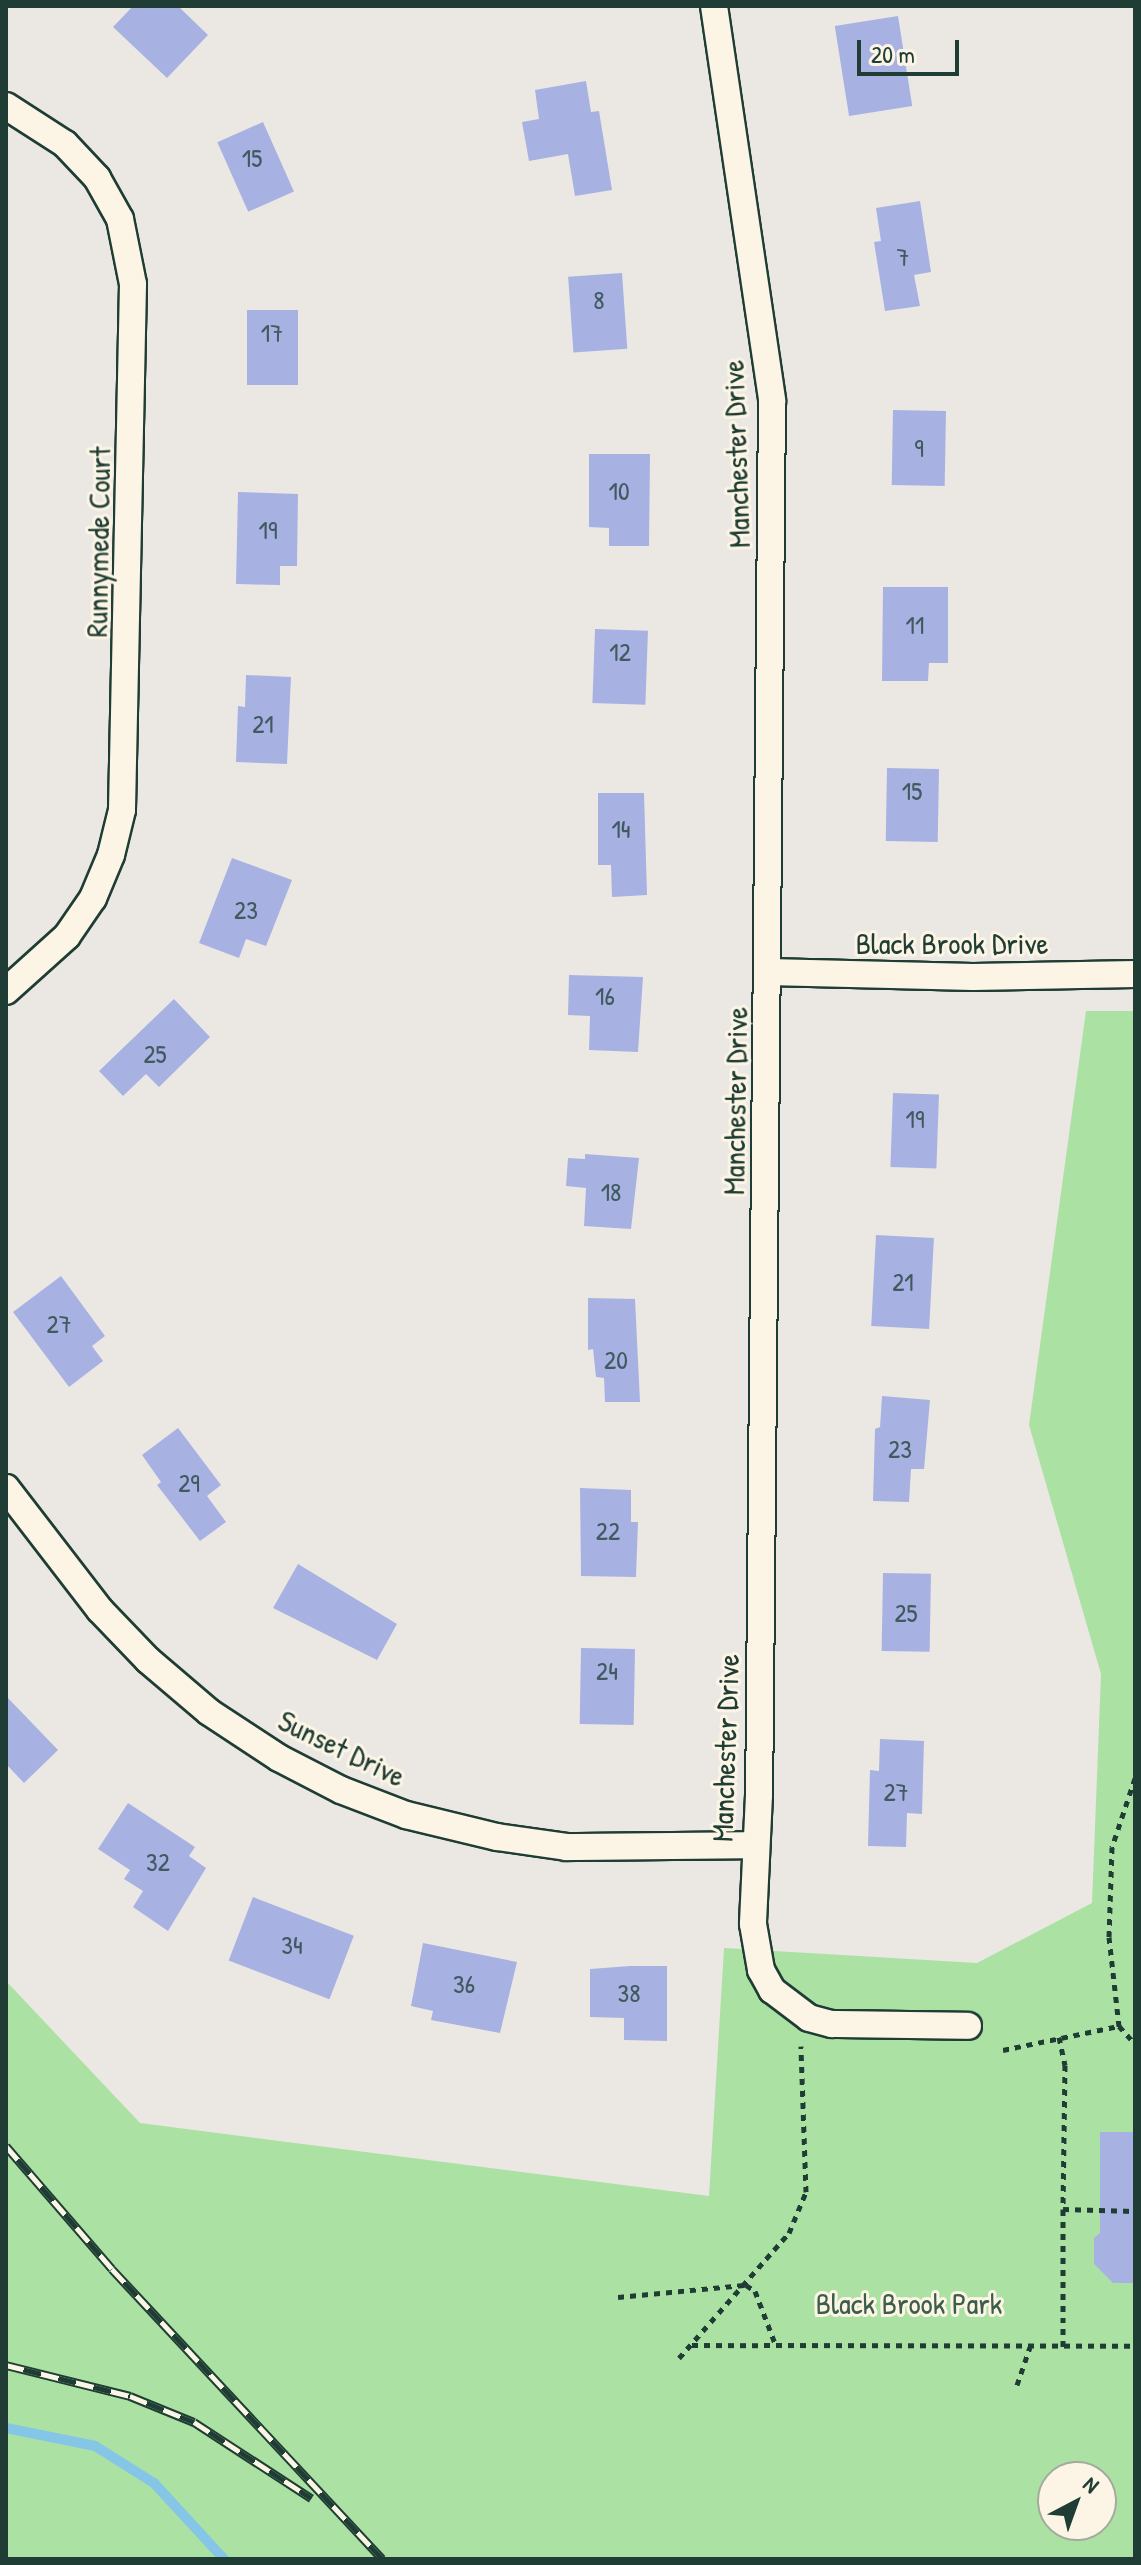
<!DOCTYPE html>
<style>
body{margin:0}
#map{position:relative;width:1141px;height:2565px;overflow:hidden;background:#ebe8e4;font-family:"Patrick Hand",sans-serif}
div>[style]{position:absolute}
.green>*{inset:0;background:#ace1a4}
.stream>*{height:10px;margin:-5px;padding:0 5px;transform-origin:5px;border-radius:5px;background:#85c6e6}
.building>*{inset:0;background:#a7b2e2;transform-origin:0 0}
.path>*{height:5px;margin-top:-2.5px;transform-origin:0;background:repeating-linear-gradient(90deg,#1f3d34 0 6px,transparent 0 12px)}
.roads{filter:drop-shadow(2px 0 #1f3d34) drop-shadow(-2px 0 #1f3d34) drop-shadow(0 2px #1f3d34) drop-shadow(0 -2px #1f3d34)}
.street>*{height:26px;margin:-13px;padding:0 13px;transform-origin:13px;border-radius:13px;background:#fcf5e5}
.rail>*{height:9px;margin-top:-4.5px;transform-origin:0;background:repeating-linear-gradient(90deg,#fcf5e5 0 18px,#1f3d34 0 36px);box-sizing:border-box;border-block:2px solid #1f3d34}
span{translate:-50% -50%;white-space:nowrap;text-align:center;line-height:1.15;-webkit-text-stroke:6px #fcf5e5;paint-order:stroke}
.number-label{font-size:26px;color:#415a60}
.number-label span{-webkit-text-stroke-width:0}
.street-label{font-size:30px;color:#1f3d34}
.park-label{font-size:30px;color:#3b5e4a}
.frame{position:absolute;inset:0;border:8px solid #1f3d34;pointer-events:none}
.north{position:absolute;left:1037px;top:2461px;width:80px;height:80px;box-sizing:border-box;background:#fcf5e5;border:2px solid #a4ab9e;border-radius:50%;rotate:41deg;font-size:22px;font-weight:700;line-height:32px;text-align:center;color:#1f3d34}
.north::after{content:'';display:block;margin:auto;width:28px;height:36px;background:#1f3d34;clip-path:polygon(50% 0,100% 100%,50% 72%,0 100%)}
.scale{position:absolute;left:857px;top:40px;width:102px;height:36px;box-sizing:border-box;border:4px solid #1f3d34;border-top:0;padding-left:10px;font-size:24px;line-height:28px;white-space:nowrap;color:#1f3d34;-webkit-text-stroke:6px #fcf5e5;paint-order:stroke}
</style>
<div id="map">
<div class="green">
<i style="clip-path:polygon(evenodd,1086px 1011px,1135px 1011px,1135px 2559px,6px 2559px,6px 1981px,140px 2123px,709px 2196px,724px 1948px,977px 1963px,1092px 1903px,1101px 1674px,1029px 1425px,1086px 1011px,1053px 2477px,1101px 2477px,1101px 2525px,1053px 2525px,1053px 2477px)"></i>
</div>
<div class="stream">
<i style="left:6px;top:2428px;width:91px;rotate:11.4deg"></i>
<i style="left:95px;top:2446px;width:70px;rotate:32.1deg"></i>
<i style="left:154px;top:2483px;width:103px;rotate:47.4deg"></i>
</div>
<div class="building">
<i style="clip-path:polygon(133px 6px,178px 6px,208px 35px,167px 78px,113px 27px)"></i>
<i style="left:898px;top:16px;width:91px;height:64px;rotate:81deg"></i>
<i style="clip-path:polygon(586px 81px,591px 112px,599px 111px,612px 190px,575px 196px,568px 154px,529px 161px,522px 122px,539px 119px,535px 90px)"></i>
<i style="left:263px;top:122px;width:76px;height:50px;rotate:66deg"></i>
<i style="clip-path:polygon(920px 201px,931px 272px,914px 275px,920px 306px,885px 311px,874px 242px,881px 241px,876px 208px)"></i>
<i style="left:622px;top:273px;width:76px;height:54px;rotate:86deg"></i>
<i style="left:247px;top:310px;width:51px;height:75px"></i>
<i style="left:893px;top:410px;width:53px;height:75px;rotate:1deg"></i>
<i style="clip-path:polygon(589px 454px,650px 454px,649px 546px,609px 546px,609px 528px,589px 527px)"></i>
<i style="clip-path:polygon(238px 492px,298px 494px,297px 566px,280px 566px,280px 585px,236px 584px)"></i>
<i style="clip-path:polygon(883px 587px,948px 587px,948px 663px,929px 663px,928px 681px,882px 681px)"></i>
<i style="left:595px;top:629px;width:53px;height:74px;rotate:2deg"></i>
<i style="clip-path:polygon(246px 675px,291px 677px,287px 764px,236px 762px,238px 706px,245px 707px)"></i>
<i style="left:887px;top:768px;width:52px;height:73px;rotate:1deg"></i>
<i style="clip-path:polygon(598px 793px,644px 793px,647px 895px,612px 897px,611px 865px,598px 865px)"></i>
<i style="clip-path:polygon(232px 858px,292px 880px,266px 946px,246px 939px,239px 958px,199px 943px)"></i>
<i style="clip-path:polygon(569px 975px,643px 977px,638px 1052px,589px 1050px,590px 1016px,568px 1015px)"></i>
<i style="clip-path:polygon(174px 999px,210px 1037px,159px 1087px,146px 1074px,123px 1096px,99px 1071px)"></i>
<i style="left:893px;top:1093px;width:46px;height:74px;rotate:2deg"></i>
<i style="clip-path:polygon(585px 1154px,639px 1158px,631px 1229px,584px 1226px,586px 1188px,566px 1186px,568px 1158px,585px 1159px)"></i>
<i style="left:876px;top:1235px;width:58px;height:91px;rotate:3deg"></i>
<i style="clip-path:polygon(61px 1276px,105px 1336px,92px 1346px,103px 1361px,69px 1387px,13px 1312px)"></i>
<i style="clip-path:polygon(588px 1298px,635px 1299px,640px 1402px,605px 1402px,604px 1378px,596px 1377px,593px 1349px,588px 1350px)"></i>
<i style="clip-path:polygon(882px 1396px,930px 1400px,924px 1469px,911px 1469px,909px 1502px,873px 1501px,875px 1429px,880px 1427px)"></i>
<i style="clip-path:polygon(178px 1428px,221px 1485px,207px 1496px,226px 1522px,200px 1541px,157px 1485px,161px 1482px,142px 1455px)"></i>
<i style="clip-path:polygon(580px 1488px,631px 1490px,631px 1522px,638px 1522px,636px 1577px,581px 1576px)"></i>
<i style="clip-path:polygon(298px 1564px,397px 1624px,377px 1660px,273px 1608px)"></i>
<i style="left:883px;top:1573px;width:48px;height:78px;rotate:1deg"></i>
<i style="left:581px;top:1648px;width:54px;height:76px;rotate:1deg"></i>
<i style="clip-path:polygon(6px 1696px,58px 1750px,24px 1783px,6px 1764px)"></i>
<i style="clip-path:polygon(880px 1739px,924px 1741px,922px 1814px,907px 1813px,906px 1847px,868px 1846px,870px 1770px,879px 1771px)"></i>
<i style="clip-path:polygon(128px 1803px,195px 1847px,189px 1856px,206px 1868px,168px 1931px,133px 1907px,143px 1891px,124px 1879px,130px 1870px,98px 1849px)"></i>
<i style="left:253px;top:1897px;width:108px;height:68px;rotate:21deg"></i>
<i style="clip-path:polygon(423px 1943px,517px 1962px,500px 2033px,431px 2020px,433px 2011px,411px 2006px)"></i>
<i style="clip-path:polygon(630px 1966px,667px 1966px,667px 2041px,624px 2040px,624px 2018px,590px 2017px,590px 1969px)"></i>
<i style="clip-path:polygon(1100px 2132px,1135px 2132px,1135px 2283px,1113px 2283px,1094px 2264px,1094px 2238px,1100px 2233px)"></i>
</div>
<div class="path">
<i style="left:1135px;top:1778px;width:73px;rotate:108.4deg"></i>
<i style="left:1112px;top:1847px;width:90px;rotate:91.9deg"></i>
<i style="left:1109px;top:1937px;width:90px;rotate:83.6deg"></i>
<i style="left:1119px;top:2026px;width:24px;rotate:48deg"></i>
<i style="left:1059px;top:2037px;width:29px;rotate:78deg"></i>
<i style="left:1065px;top:2065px;width:144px;rotate:90.8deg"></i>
<i style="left:1003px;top:2050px;width:118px;rotate:-11.7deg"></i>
<i style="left:618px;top:2297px;width:129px;rotate:-5.4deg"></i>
<i style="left:746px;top:2285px;width:11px;rotate:34deg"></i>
<i style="left:755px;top:2291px;width:59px;rotate:69.1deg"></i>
<i style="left:692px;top:2345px;width:443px;rotate:0.1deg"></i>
<i style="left:1063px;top:2347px;width:138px;rotate:-90deg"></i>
<i style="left:1063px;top:2209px;width:72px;rotate:1.6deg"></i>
<i style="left:679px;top:2358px;width:167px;rotate:-48.7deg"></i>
<i style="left:789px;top:2233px;width:44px;rotate:-67.5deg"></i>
<i style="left:806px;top:2192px;width:146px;rotate:-92deg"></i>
<i style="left:1017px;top:2385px;width:40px;rotate:-71.1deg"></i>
</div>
<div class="roads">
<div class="street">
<i style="left:714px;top:6px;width:399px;rotate:81.6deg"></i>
<i style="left:772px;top:401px;width:1394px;rotate:90.53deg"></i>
<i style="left:759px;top:1795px;width:129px;rotate:92.7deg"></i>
<i style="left:753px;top:1924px;width:47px;rotate:80.1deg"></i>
<i style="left:761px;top:1970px;width:23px;rotate:61deg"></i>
<i style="left:772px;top:1990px;width:46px;rotate:37.1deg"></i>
<i style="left:809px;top:2018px;width:24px;rotate:15deg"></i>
<i style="left:832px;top:2024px;width:136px;rotate:0.8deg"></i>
<i style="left:6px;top:106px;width:70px;rotate:32.8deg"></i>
<i style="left:65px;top:144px;width:47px;rotate:46.7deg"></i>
<i style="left:97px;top:178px;width:47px;rotate:60.7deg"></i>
<i style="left:120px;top:219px;width:66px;rotate:78.7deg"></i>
<i style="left:133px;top:284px;width:526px;rotate:91.2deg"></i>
<i style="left:122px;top:810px;width:46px;rotate:103.7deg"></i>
<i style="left:111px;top:855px;width:47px;rotate:112.7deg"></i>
<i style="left:93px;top:898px;width:46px;rotate:124.4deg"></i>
<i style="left:67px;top:936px;width:82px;rotate:138deg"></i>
<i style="left:768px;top:972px;width:205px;rotate:1.4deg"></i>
<i style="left:973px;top:977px;width:162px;rotate:-1.1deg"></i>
<i style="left:6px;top:1488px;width:154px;rotate:52.4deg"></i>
<i style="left:100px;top:1610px;width:69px;rotate:46.2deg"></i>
<i style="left:148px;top:1660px;width:80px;rotate:40.4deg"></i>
<i style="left:209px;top:1712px;width:84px;rotate:33.3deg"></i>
<i style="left:279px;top:1758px;width:70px;rotate:27.3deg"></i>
<i style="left:341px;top:1790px;width:70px;rotate:21deg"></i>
<i style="left:406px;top:1815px;width:94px;rotate:13.6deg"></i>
<i style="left:497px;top:1837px;width:70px;rotate:8.2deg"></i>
<i style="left:566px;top:1847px;width:189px;rotate:-0.6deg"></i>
</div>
</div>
<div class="rail">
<i style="left:6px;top:2146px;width:162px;rotate:49.2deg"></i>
<i style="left:112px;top:2269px;width:396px;rotate:47deg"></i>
<i style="left:6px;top:2365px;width:128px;rotate:14deg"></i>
<i style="left:130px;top:2396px;width:69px;rotate:22.1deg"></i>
<i style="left:194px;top:2422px;width:140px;rotate:33deg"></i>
</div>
<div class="number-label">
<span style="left:252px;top:158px">15</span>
<span style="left:903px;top:257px">7</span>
<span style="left:599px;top:300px">8</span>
<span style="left:272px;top:333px">17</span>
<span style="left:919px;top:448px">9</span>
<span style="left:619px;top:491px">10</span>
<span style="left:268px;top:530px">19</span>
<span style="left:915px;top:625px">11</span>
<span style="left:620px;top:652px">12</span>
<span style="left:263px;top:724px">21</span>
<span style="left:912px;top:791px">15</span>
<span style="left:621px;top:829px">14</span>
<span style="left:246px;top:910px">23</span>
<span style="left:605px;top:996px">16</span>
<span style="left:155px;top:1054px">25</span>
<span style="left:915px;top:1119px">19</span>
<span style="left:611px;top:1192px">18</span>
<span style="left:903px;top:1282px">21</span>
<span style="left:59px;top:1324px">27</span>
<span style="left:616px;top:1360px">20</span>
<span style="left:900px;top:1449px">23</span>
<span style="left:189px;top:1483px">29</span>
<span style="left:608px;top:1531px">22</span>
<span style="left:906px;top:1613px">25</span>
<span style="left:607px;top:1671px">24</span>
<span style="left:896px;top:1792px">27</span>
<span style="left:158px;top:1862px">32</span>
<span style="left:292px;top:1945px">34</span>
<span style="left:464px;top:1984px">36</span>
<span style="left:629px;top:1993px">38</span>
</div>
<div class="street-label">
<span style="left:736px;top:454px;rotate:-92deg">Manchester Drive</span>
<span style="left:98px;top:542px;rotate:-89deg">Runnymede Court</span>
<span style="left:952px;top:943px">Black Brook Drive</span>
<span style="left:735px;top:1101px;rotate:-89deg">Manchester Drive</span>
<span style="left:342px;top:1748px;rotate:26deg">Sunset Drive</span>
<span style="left:725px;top:1748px;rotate:-88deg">Manchester Drive</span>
</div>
<div class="park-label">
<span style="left:909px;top:2303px">Black Brook Park</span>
</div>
<div class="frame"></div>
<div class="north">N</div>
<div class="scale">20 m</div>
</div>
